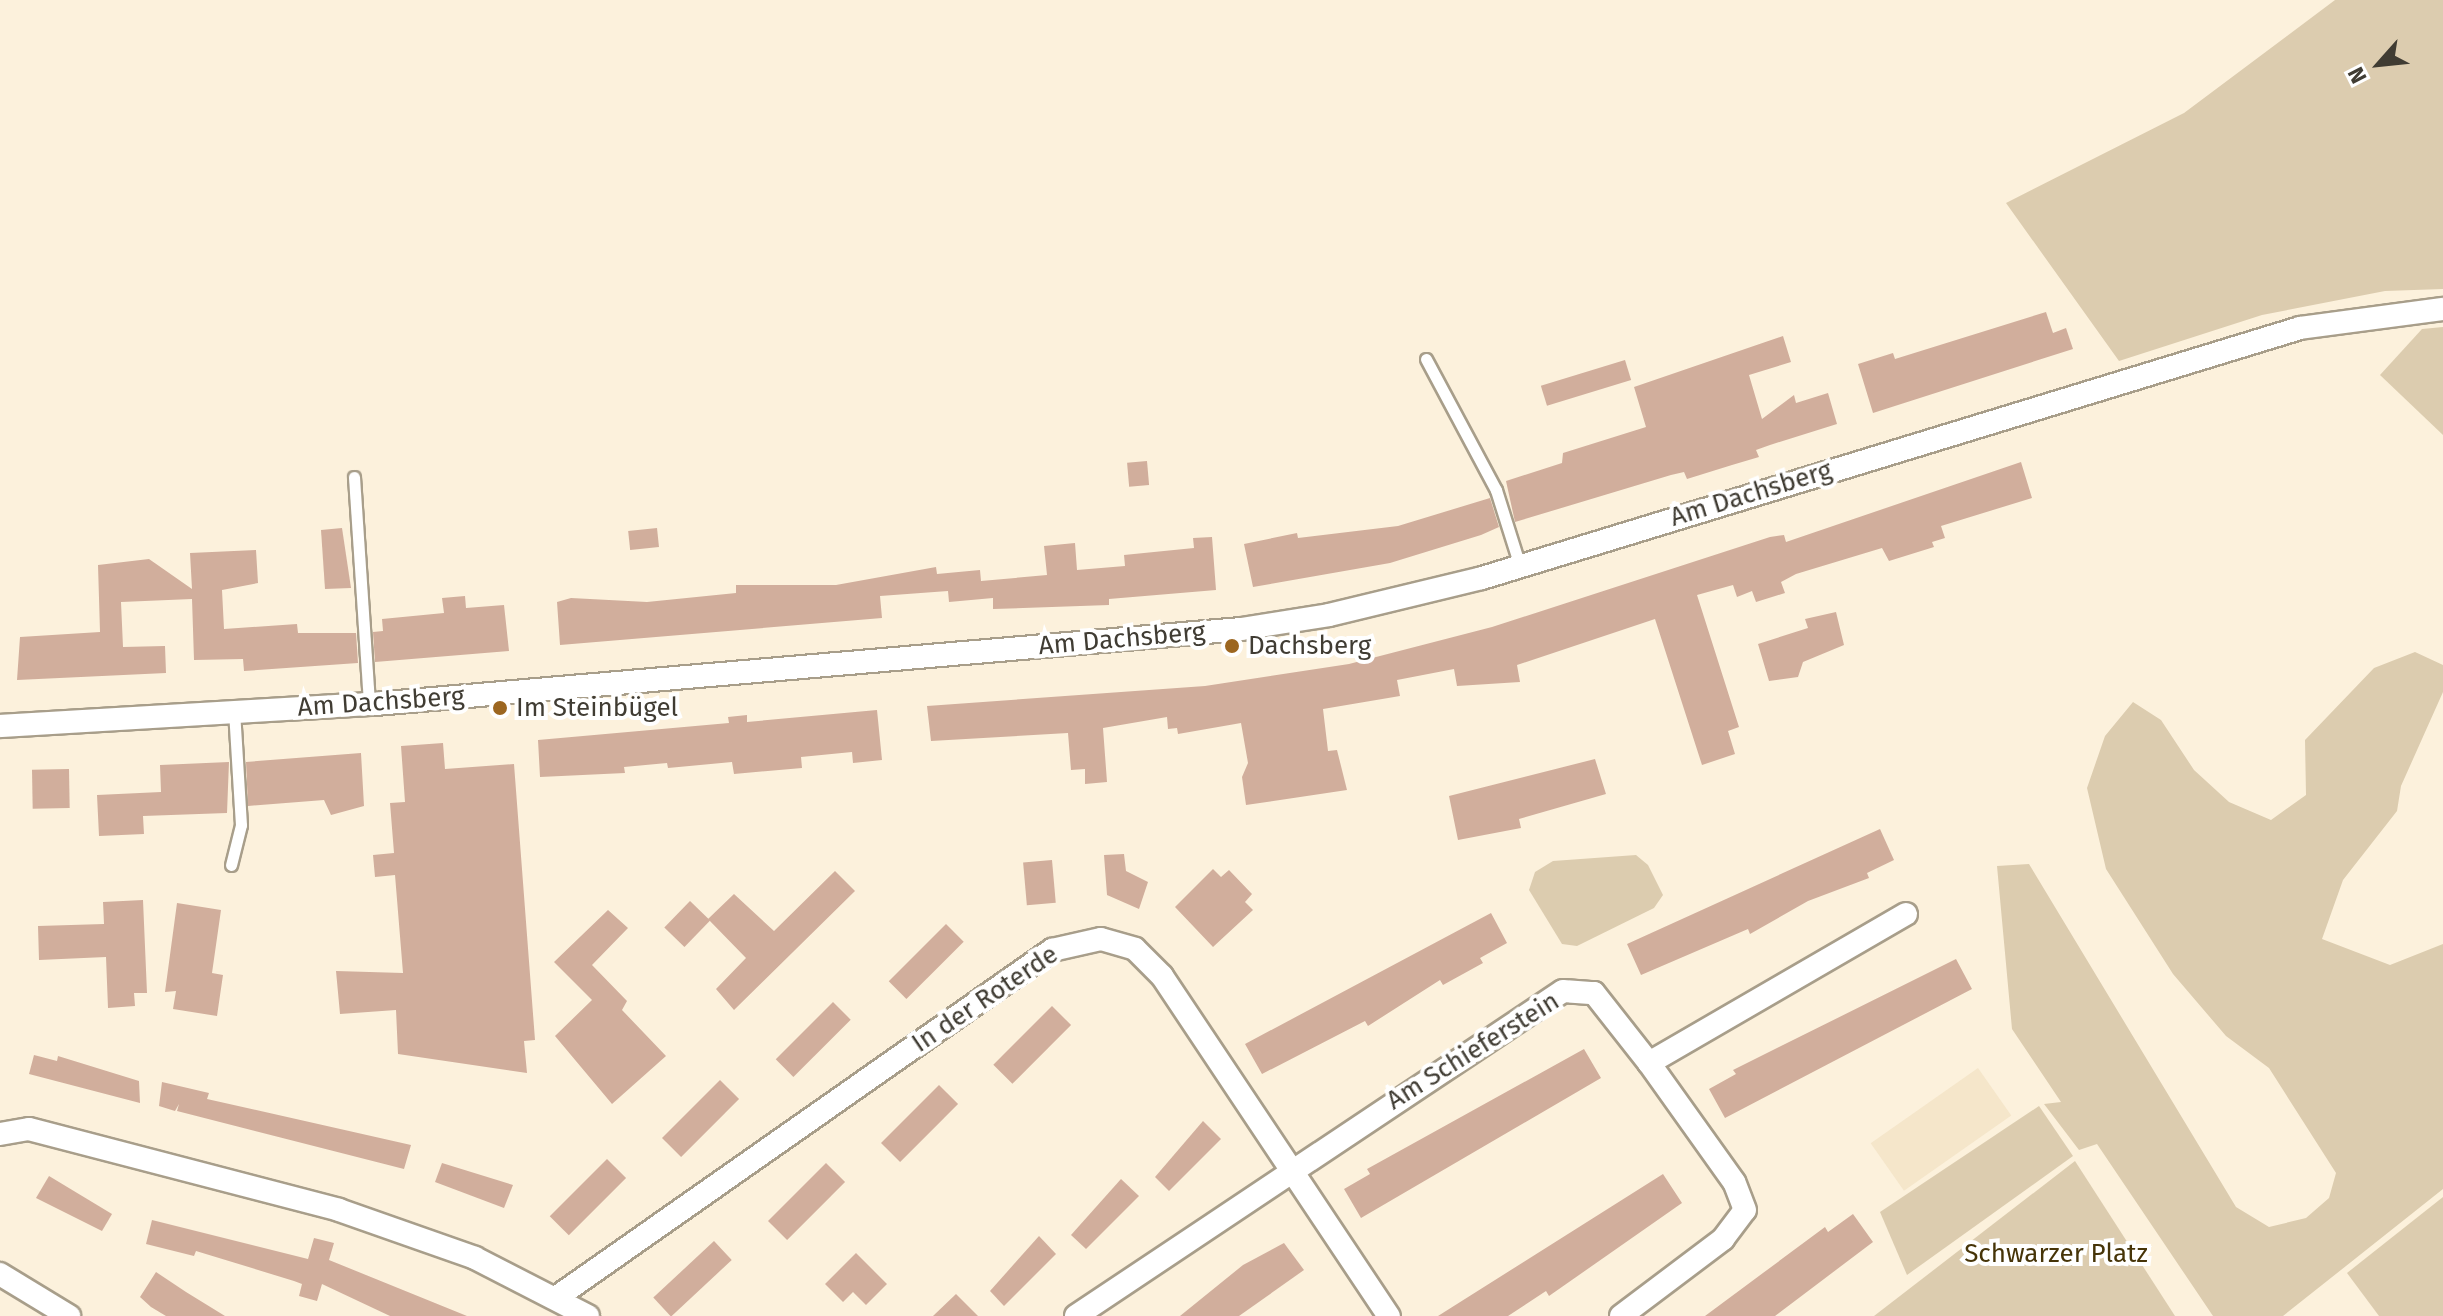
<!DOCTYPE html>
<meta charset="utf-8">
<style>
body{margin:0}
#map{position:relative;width:2443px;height:1316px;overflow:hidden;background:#fcf1dc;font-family:"Fira Sans",sans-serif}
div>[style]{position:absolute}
.built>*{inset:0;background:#f5e6ca;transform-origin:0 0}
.green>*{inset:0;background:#dcccaf}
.building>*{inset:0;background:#d1ae9c;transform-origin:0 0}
.roads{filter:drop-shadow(2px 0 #a89e8a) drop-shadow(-2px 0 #a89e8a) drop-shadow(0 2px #a89e8a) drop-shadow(0 -2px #a89e8a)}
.service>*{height:11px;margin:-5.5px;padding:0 5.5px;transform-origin:5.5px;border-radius:5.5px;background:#fff}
.minor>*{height:22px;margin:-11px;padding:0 11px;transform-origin:11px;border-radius:11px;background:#fff}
.dots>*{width:22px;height:22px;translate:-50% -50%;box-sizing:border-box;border:4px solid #fff;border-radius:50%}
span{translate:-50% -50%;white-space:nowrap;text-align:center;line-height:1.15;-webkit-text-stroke:8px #fff;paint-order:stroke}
.street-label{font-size:26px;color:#403c33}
.poi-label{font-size:26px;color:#403c33}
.left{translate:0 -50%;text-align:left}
.park-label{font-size:26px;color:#463408}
.north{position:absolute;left:2339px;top:24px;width:80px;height:80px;-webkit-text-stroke:6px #fff;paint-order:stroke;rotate:243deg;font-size:22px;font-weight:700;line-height:32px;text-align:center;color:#403c33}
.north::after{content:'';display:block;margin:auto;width:28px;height:36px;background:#403c33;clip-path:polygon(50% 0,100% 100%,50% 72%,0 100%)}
</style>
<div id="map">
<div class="built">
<i style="left:1978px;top:1068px;width:58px;height:131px;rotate:55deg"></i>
</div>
<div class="green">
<i style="clip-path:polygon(2335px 0,2443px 0,2443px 289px,2385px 291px,2262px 315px,2119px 361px,2006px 203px,2184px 113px)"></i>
<i style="clip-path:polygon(2443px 327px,2443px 435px,2380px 375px,2422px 329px)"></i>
<i style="clip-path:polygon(2415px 652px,2443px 665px,2443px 692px,2401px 786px,2397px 811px,2343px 880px,2322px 939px,2390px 965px,2443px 944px,2443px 1189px,2283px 1316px,2213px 1316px,2097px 1144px,2079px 1150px,2044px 1104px,2061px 1102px,2012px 1029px,1997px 866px,2029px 864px,2236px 1207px,2269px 1227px,2306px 1218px,2329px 1198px,2336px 1173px,2269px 1068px,2226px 1036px,2173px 974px,2106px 869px,2087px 788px,2105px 736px,2133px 702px,2161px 720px,2194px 770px,2229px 802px,2271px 820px,2306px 795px,2305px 740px,2374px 668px)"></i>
<i style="clip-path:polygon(1636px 855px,1648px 865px,1663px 895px,1654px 908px,1577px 946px,1562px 944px,1529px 890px,1535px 872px,1553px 861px)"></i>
<i style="clip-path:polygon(2039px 1106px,2073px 1156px,1907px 1275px,1880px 1212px)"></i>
<i style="clip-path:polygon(2075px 1161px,2175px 1316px,1874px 1316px)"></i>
<i style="clip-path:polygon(2443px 1197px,2443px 1316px,2379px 1316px,2347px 1273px)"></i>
</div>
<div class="building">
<i style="clip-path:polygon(2046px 312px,2053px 333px,2066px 328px,2073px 349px,1873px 413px,1858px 364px,1893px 353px,1895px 359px)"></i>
<i style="clip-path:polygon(1783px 336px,1791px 362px,1749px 375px,1762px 419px,1794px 395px,1796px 403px,1828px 393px,1837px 424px,1770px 445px,1756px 450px,1759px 457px,1732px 465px,1687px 479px,1684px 472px,1671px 475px,1515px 522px,1506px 481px,1562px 463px,1563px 453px,1646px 427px,1634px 387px)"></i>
<i style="left:1625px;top:360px;width:21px;height:88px;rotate:73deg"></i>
<i style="left:1147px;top:461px;width:24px;height:20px;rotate:85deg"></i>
<i style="clip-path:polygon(2021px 462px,2032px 498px,1941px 526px,1945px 538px,1932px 542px,1934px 547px,1889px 561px,1882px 548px,1796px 574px,1781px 582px,1785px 593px,1756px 602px,1752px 591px,1737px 597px,1733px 585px,1697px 595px,1739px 727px,1728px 731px,1735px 754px,1702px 765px,1655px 619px,1517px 665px,1520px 682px,1457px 686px,1454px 669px,1397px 680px,1400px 696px,1323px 709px,1328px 751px,1337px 750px,1347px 790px,1246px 805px,1242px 777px,1248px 763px,1241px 723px,1178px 734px,1177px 728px,1168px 729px,1167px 717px,1103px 728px,1107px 782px,1085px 784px,1085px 769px,1071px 770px,1068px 733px,931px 741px,927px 706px,1205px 686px,1349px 664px,1492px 627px,1770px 537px,1784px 535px,1786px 542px)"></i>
<i style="clip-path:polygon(1490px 498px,1499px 527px,1481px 535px,1390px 563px,1253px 587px,1244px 544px,1297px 533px,1298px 538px,1398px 526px)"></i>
<i style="clip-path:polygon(342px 528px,351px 588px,325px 589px,321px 530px)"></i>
<i style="left:657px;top:528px;width:19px;height:29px;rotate:84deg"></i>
<i style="clip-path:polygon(1212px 537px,1216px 590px,1109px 599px,1109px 605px,993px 609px,993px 598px,949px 602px,948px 591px,880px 596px,882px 618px,560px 645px,557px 602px,571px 598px,647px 602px,736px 593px,736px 585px,836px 585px,936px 567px,937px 574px,980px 570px,981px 581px,1047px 575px,1044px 546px,1075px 543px,1077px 570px,1125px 566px,1124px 555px,1194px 548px,1193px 538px)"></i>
<i style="clip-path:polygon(256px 550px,258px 583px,222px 590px,224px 629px,297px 624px,298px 633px,356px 633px,358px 663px,244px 671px,243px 659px,194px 660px,192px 599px,121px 602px,123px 647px,165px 646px,166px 673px,17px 680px,20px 637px,100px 632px,98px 565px,149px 559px,192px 589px,190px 553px)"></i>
<i style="clip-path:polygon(465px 596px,466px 608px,504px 605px,509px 651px,375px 662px,373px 632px,383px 631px,382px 619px,444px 613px,442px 598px)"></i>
<i style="clip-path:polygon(1836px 612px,1844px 645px,1803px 662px,1798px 677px,1769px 681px,1758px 644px,1808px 628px,1805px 619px)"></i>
<i style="clip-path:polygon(877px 710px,882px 760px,853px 763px,852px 752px,801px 757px,802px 768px,734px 774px,732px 762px,668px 768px,667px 763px,624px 767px,625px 773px,540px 777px,538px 740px,729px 723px,728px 717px,747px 715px,747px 722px)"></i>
<i style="clip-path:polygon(443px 743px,445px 769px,514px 764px,535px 1040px,524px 1041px,527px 1073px,398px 1054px,396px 1010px,340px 1014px,336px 971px,403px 973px,395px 875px,375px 877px,373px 855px,394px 853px,390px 803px,405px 802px,401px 746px)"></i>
<i style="clip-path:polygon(361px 753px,364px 806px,331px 815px,324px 800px,248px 806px,246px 762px)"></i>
<i style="clip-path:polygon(1595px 759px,1606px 794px,1519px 819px,1521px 828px,1458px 840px,1449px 796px)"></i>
<i style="clip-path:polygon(229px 762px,227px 813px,143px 816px,144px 834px,99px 836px,97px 795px,161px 792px,160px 765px)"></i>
<i style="left:69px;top:769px;width:39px;height:37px;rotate:89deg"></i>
<i style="clip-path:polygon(1880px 829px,1894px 860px,1867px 873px,1869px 878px,1808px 901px,1750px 934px,1748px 929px,1641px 975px,1627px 944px)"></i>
<i style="clip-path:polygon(1124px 854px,1126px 871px,1148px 882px,1139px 909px,1107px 895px,1104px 855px)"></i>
<i style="left:1052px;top:860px;width:43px;height:29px;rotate:85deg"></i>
<i style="clip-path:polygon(1213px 869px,1221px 877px,1229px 870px,1252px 894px,1245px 902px,1253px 910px,1213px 947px,1175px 907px)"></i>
<i style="clip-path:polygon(835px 871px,855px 891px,734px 1010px,716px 989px,746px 958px,708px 919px,734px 894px,774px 931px)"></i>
<i style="clip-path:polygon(143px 900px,147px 993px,134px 993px,135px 1006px,108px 1008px,106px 957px,39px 960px,38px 926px,104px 924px,103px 902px)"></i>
<i style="left:690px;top:901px;width:28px;height:37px;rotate:44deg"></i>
<i style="clip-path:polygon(177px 903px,221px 910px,212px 973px,223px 975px,217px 1016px,173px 1009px,176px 991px,165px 992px)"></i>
<i style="clip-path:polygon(608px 910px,628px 928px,592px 965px,627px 1001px,622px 1010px,666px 1056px,612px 1104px,555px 1036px,592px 1000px,554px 962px)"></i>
<i style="clip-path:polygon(1491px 913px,1507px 943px,1480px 958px,1483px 963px,1443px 985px,1440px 980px,1368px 1026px,1365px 1021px,1262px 1074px,1245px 1044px)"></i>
<i style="left:946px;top:924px;width:25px;height:81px;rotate:45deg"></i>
<i style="clip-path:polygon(1956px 959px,1972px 989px,1725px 1118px,1709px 1089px,1736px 1074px,1733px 1070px)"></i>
<i style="left:833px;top:1002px;width:25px;height:81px;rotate:45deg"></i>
<i style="left:1052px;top:1006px;width:27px;height:83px;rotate:45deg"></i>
<i style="clip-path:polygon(1584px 1049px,1601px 1078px,1361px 1218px,1344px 1189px,1370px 1174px,1367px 1169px)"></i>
<i style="clip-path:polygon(34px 1055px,57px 1061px,58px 1056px,139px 1081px,140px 1103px,29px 1074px)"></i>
<i style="left:720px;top:1080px;width:27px;height:82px;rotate:45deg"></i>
<i style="clip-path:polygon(162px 1082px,209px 1093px,207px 1099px,411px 1145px,404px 1169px,177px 1111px,179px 1104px,175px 1111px,159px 1106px)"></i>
<i style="left:939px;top:1085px;width:27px;height:82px;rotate:45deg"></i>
<i style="clip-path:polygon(1203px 1121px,1221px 1139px,1169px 1191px,1155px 1177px)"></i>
<i style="left:607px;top:1159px;width:27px;height:81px;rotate:45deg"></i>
<i style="clip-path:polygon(442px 1163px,513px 1185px,504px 1208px,435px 1182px)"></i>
<i style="left:826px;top:1163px;width:27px;height:82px;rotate:45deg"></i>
<i style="clip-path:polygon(1663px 1174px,1682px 1203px,1549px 1296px,1546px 1291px,1508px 1316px,1438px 1316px)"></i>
<i style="clip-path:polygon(49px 1176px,112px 1214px,102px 1231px,36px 1198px)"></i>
<i style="clip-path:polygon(1121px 1179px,1139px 1196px,1086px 1249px,1071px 1235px)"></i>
<i style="clip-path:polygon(1853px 1214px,1873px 1242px,1775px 1316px,1705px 1316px,1825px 1227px,1828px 1232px)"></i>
<i style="clip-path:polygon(152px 1220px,308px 1259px,314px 1238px,334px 1243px,329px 1260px,467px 1316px,390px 1316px,322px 1284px,317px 1301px,299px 1296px,302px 1284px,294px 1281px,196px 1251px,194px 1256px,146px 1244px)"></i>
<i style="clip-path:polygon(1039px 1236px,1056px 1254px,1004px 1306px,990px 1291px)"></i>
<i style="left:714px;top:1241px;width:26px;height:83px;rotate:47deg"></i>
<i style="clip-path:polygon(1284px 1243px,1304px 1270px,1239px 1316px,1180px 1316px,1243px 1265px)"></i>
<i style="clip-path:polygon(856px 1253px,887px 1284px,866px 1305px,853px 1292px,843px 1302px,825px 1284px)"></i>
<i style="clip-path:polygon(156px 1272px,186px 1292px,225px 1316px,166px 1316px,151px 1307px,140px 1297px)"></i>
<i style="clip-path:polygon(956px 1294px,978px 1316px,933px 1316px)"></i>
</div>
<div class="roads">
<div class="service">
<i style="left:1426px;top:359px;width:149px;rotate:61.9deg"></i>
<i style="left:1496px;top:490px;width:80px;rotate:72.5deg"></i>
<i style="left:354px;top:477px;width:226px;rotate:86.2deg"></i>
<i style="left:231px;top:865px;width:41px;rotate:-76deg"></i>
<i style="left:241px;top:825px;width:113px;rotate:-93.5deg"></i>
</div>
<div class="minor">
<i style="left:0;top:726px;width:376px;rotate:-3.4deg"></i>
<i style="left:375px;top:704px;width:869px;rotate:-4.95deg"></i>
<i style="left:1241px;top:629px;width:89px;rotate:-9deg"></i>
<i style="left:1329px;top:615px;width:157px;rotate:-13.6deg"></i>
<i style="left:1482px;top:578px;width:855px;rotate:-16.99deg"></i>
<i style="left:2300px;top:328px;width:144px;rotate:-7.6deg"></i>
<i style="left:0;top:1134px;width:29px;rotate:-10deg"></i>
<i style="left:29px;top:1129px;width:320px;rotate:14.6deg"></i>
<i style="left:339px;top:1210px;width:144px;rotate:19.4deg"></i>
<i style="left:475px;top:1258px;width:127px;rotate:27.2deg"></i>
<i style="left:0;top:1274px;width:81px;rotate:31.3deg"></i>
<i style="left:557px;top:1297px;width:605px;rotate:-35.03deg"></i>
<i style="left:1052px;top:950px;width:50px;rotate:-12.7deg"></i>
<i style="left:1101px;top:939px;width:35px;rotate:16deg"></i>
<i style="left:1135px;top:949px;width:38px;rotate:45deg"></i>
<i style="left:1162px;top:976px;width:409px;rotate:56.3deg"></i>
<i style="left:1076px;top:1316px;width:585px;rotate:-33.72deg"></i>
<i style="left:1563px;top:991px;width:31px;rotate:4deg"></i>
<i style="left:1594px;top:993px;width:89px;rotate:51.8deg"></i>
<i style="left:1649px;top:1063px;width:297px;rotate:-30.1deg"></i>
<i style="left:1621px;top:1316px;width:128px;rotate:-37deg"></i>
<i style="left:1723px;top:1239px;width:36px;rotate:-53deg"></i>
<i style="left:1745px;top:1210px;width:30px;rotate:-111deg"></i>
<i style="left:1734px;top:1182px;width:146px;rotate:-125.5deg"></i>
</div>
</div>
<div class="dots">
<i style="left:1232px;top:646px;background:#9c6620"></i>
<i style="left:500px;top:708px;background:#9c6620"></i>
</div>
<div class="street-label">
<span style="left:1751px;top:494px;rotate:-17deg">Am Dachsberg</span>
<span style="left:1122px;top:639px;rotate:-5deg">Am Dachsberg</span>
<span style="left:381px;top:702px;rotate:-4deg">Am Dachsberg</span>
<span style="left:985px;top:999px;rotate:-34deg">In der Roterde</span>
<span style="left:1473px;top:1051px;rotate:-32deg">Am Schieferstein</span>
</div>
<div class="poi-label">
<span class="left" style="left:1248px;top:646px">Dachsberg</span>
<span class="left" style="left:516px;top:708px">Im Steinbügel</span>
</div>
<div class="park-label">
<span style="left:2056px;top:1254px">Schwarzer Platz</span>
</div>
<div class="north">N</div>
</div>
